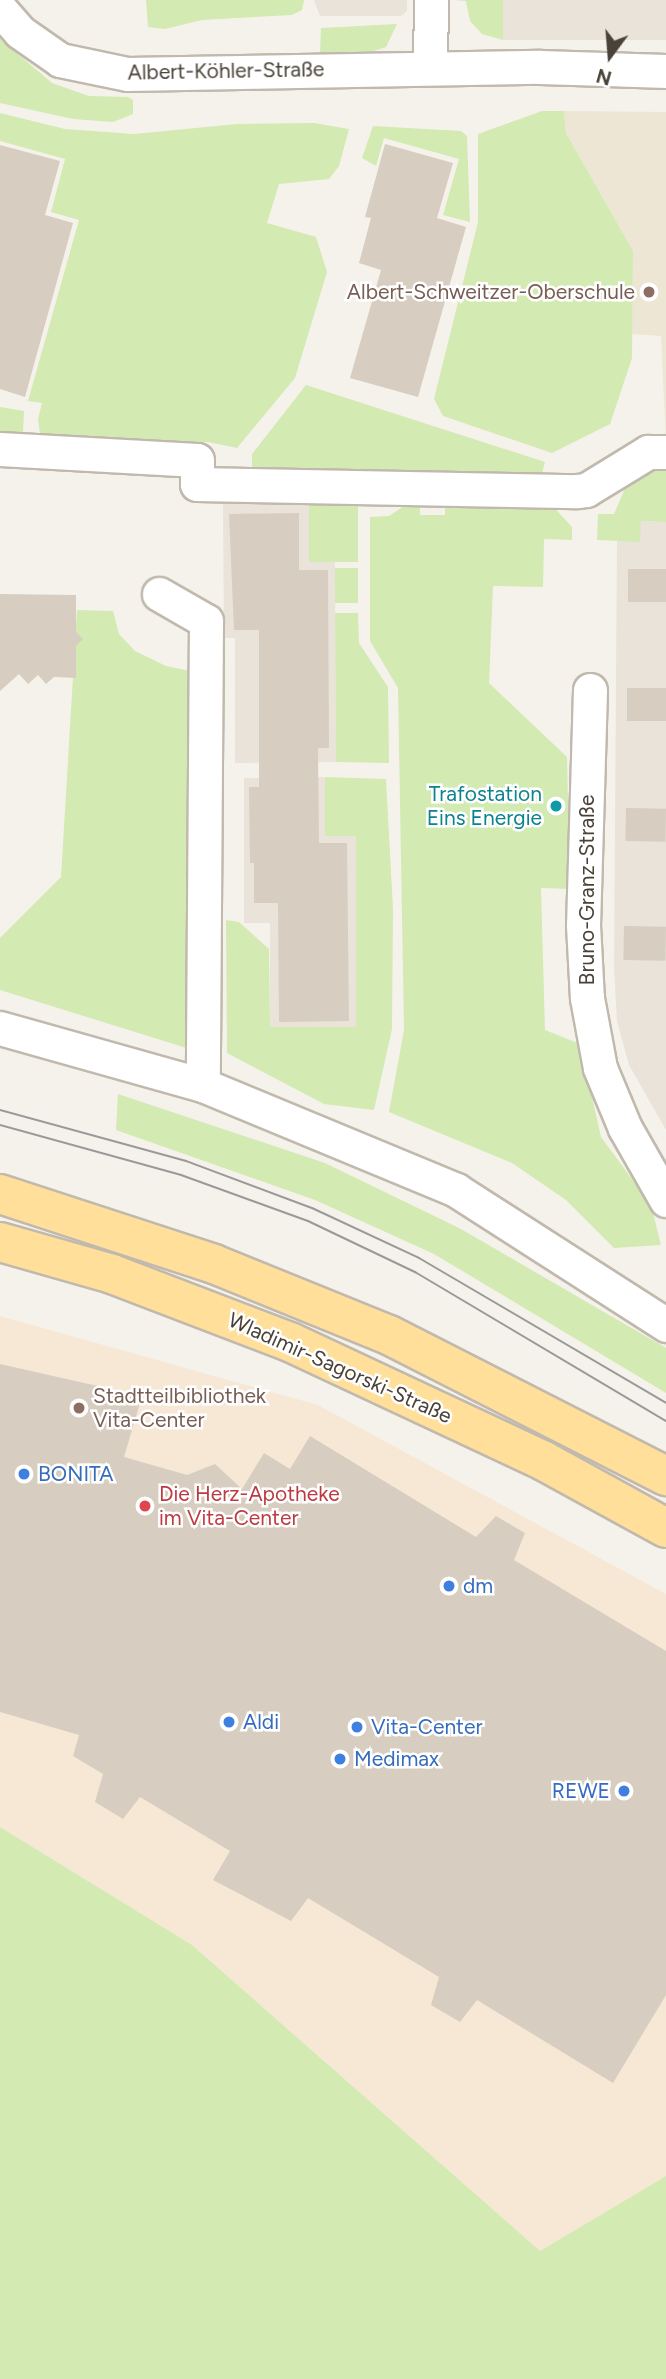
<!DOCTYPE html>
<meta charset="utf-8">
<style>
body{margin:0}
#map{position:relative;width:666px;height:2379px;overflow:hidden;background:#f5f2eb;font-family:Figtree,sans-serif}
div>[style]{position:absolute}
.residential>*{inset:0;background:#e9e3d9;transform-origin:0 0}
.commercial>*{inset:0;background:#f7e8d6}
.education>*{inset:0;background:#eee6d4}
.green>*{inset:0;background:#d3eab3;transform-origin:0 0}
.building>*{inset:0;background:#d7cdc0;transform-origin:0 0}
.roads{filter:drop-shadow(2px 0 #c1b9ad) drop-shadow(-2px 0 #c1b9ad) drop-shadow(0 2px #c1b9ad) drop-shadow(0 -2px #c1b9ad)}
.minor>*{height:33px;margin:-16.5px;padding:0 16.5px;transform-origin:16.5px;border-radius:16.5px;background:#fff}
.major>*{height:38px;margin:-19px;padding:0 19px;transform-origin:19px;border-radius:19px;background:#ffdf9a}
.tram>*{height:2px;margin:-1px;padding:0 1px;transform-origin:1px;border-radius:1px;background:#999}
.dots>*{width:19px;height:19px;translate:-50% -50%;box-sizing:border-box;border:4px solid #fff;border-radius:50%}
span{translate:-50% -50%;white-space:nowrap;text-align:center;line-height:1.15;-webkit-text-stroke:5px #fff;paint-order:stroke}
.street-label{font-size:21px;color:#4a4238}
.education-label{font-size:21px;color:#785e54}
.right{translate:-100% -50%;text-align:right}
.left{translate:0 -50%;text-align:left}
.culture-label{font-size:21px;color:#0d838f}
.shop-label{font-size:21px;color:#366cbe}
.health-label{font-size:21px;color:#be3a42}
.north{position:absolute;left:575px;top:21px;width:70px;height:70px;-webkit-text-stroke:5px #fff;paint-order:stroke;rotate:196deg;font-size:19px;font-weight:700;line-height:28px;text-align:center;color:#4a4238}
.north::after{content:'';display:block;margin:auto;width:24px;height:32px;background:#4a4238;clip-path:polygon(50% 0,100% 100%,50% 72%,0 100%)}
</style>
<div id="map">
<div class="residential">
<i style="clip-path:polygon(314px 0,407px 0,407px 11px,401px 16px,320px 16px)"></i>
<i style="left:503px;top:0;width:163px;height:40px"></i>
<i style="clip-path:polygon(309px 503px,310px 562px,335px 562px,336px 762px,235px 763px,235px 638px,224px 638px,223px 504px)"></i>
<i style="clip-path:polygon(641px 521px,666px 522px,666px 1130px,629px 1065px,617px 1021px,614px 968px,617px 541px,639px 541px)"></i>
<i style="clip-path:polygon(325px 777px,325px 836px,356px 836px,356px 1027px,270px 1027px,270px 923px,244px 923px,244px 778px)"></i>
</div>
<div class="commercial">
<i style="clip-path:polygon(0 1316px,318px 1405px,666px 1594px,666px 2176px,540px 2251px,192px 1945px,0 1827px)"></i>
</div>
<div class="education">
<i style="clip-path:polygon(564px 111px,666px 112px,666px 442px,661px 336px,632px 334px,633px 251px,566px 133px)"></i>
</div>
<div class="green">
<i style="clip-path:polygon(146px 0,304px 0,302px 10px,292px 15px,202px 20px,165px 29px,148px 27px)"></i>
<i style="clip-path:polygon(453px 0,503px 0,503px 40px,482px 34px,470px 21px,466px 1px)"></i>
<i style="clip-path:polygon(397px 24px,386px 47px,365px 54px,320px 54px,321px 28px)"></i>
<i style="clip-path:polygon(0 39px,52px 83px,89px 96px,128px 97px,133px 100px,133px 114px,113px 122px,73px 119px,0 103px)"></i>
<i style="clip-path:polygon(542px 111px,564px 111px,566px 133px,633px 251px,632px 358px,610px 424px,552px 453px,443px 416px,434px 399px,478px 222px,478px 134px)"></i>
<i style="clip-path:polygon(0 113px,65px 129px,134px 134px,237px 124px,314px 123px,349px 129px,339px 166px,329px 179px,279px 184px,267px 223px,316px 237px,327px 272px,295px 378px,237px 448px,208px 442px,48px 442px,40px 434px,38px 419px,42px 403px,28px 401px,0 396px,28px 401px,79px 220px,51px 212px,65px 159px,0 141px)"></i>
<i style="clip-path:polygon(373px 126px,461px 131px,467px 136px,470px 222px,443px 215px,459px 159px,384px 138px,376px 166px,362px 158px)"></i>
<i style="clip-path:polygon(306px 385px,545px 462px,541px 477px,252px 481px,252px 454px)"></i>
<i style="clip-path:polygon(0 407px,24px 411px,23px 432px,5px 443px,0 442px)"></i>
<i style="clip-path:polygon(666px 463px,666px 522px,641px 521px,640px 542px,597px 540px,598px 514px,614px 514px,626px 486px)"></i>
<i style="clip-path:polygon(410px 502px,420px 502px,420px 515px,445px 515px,445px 502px,550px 503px,572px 527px,572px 540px,544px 539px,543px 587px,493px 586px,489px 683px,567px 757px,570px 889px,541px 888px,545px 1030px,580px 1044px,601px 1137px,651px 1205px,661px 1245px,614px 1248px,566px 1200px,512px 1163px,389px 1112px,404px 1030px,398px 688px,370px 641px,370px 517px,389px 516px)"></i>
<i style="left:309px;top:503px;width:49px;height:59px"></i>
<i style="left:335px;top:568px;width:23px;height:35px"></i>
<i style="clip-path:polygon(77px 610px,113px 611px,119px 634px,135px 651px,166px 666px,195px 672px,193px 1050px,0 990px,0 938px,61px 877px)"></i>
<i style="clip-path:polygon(335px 613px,358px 613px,359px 643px,388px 687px,389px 763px,336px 762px)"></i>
<i style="clip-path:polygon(325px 777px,386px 779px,393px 909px,392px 1029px,374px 1110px,324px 1104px,227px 1053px,226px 920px,239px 922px,269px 949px,270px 1027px,356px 1027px,356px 836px,325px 836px)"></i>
<i style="clip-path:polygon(118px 1094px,325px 1163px,461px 1229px,666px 1348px,666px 1393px,434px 1254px,315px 1200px,116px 1130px)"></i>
<i style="clip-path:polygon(0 1827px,192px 1945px,540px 2251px,666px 2176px,666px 2379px,0 2379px)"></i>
</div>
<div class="building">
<i style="clip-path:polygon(385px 144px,453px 163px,437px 218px,466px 227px,418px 397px,350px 378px,381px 270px,359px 263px,371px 218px,365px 217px)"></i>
<i style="clip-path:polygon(0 145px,60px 161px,45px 215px,73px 223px,25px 397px,0 389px)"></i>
<i style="clip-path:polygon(299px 513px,299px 570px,328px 570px,329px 748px,318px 748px,319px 843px,347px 843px,349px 1021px,279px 1022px,278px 903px,254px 903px,254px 863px,250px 863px,249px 787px,259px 787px,259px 630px,234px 630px,229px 514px)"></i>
<i style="left:628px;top:569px;width:38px;height:33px"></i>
<i style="clip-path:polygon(0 594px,76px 595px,76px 632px,83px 639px,76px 646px,76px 678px,54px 677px,46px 684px,38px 675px,28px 684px,19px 674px,0 691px)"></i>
<i style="left:627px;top:688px;width:39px;height:33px"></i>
<i style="left:626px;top:808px;width:40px;height:33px;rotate:1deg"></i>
<i style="left:624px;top:926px;width:42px;height:34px;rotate:1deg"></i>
<i style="clip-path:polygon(0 1364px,142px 1396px,124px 1457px,187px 1475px,215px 1464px,242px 1489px,264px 1453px,290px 1469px,310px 1436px,476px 1537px,496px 1516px,525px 1533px,514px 1560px,666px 1651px,666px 1995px,613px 2083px,477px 2000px,460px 2022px,431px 2005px,439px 1977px,308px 1898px,291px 1921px,213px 1880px,230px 1851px,140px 1797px,123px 1819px,95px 1802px,103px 1774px,73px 1756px,79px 1735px,0 1712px)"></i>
</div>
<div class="roads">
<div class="minor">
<i style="left:0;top:9px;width:30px;rotate:49deg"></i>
<i style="left:20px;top:32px;width:49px;rotate:35deg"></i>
<i style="left:60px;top:60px;width:68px;rotate:11.8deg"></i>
<i style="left:127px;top:74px;width:413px;rotate:-1deg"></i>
<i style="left:540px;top:67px;width:126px;rotate:1.8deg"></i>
<i style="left:430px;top:68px;width:68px;rotate:-89.2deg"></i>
<i style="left:0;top:449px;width:197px;rotate:3.2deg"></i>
<i style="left:197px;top:460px;width:24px;rotate:90deg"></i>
<i style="left:197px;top:484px;width:380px;rotate:1.1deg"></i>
<i style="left:577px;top:491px;width:9px;rotate:-6deg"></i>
<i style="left:586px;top:490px;width:73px;rotate:-31.5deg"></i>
<i style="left:648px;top:452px;width:18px"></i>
<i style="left:159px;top:594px;width:54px;rotate:29.9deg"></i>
<i style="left:206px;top:621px;width:464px;rotate:90.4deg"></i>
<i style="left:590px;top:690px;width:235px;rotate:91.7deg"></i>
<i style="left:583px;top:925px;width:73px;rotate:86.9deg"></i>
<i style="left:587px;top:998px;width:71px;rotate:79.5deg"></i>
<i style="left:600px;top:1068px;width:65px;rotate:67.4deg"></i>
<i style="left:625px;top:1128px;width:83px;rotate:60.3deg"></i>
<i style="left:0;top:1028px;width:211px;rotate:15.7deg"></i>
<i style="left:203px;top:1085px;width:274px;rotate:22.5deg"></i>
<i style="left:456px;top:1190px;width:250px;rotate:32.7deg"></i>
</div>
<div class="major">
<i style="left:0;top:1194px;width:225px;rotate:18.1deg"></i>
<i style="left:214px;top:1264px;width:189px;rotate:22.1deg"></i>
<i style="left:389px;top:1335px;width:311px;rotate:27deg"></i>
<i style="left:0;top:1242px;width:116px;rotate:15.9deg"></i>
<i style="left:112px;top:1274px;width:191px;rotate:20.9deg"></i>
<i style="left:290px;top:1342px;width:280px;rotate:25.1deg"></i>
<i style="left:544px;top:1461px;width:139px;rotate:28.8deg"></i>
</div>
</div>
<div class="tram">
<i style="left:0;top:1110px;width:193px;rotate:15.3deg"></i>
<i style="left:186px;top:1161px;width:134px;rotate:20.5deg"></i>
<i style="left:312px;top:1208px;width:118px;rotate:25deg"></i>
<i style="left:419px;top:1258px;width:286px;rotate:30.4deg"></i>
<i style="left:0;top:1125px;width:188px;rotate:15.4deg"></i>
<i style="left:181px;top:1175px;width:135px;rotate:19.9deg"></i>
<i style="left:308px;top:1221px;width:119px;rotate:25.5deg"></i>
<i style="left:415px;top:1272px;width:292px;rotate:30.7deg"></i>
</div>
<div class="dots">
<i style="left:649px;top:292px;background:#8d6e63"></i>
<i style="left:556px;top:806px;background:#0f9aa8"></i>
<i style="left:79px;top:1408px;background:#8d6e63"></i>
<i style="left:24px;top:1474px;background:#3f7fe0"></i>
<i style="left:145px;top:1506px;background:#e0444e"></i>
<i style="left:449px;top:1586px;background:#3f7fe0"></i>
<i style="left:229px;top:1722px;background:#3f7fe0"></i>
<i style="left:357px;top:1727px;background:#3f7fe0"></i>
<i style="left:340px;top:1759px;background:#3f7fe0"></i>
<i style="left:624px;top:1791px;background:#3f7fe0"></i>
</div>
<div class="street-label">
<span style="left:226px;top:71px;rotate:-1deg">Albert-Köhler-Straße</span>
<span style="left:587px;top:890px;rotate:-90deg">Bruno-Granz-Straße</span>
<span style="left:340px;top:1368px;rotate:24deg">Wladimir-Sagorski-Straße</span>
</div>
<div class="education-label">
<span class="right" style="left:635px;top:292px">Albert-Schweitzer-Oberschule</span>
<span class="left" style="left:93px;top:1408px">Stadtteilbibliothek<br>Vita-Center</span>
</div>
<div class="culture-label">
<span class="right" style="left:542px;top:806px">Trafostation<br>Eins Energie</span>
</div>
<div class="shop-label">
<span class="left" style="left:38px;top:1474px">BONITA</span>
<span class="left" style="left:463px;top:1586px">dm</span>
<span class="left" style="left:243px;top:1722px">Aldi</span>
<span class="left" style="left:371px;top:1727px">Vita-Center</span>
<span class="left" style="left:354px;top:1759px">Medimax</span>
<span class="right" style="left:610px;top:1791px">REWE</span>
</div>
<div class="health-label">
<span class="left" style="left:159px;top:1506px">Die Herz-Apotheke<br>im Vita-Center</span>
</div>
<div class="north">N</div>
</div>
